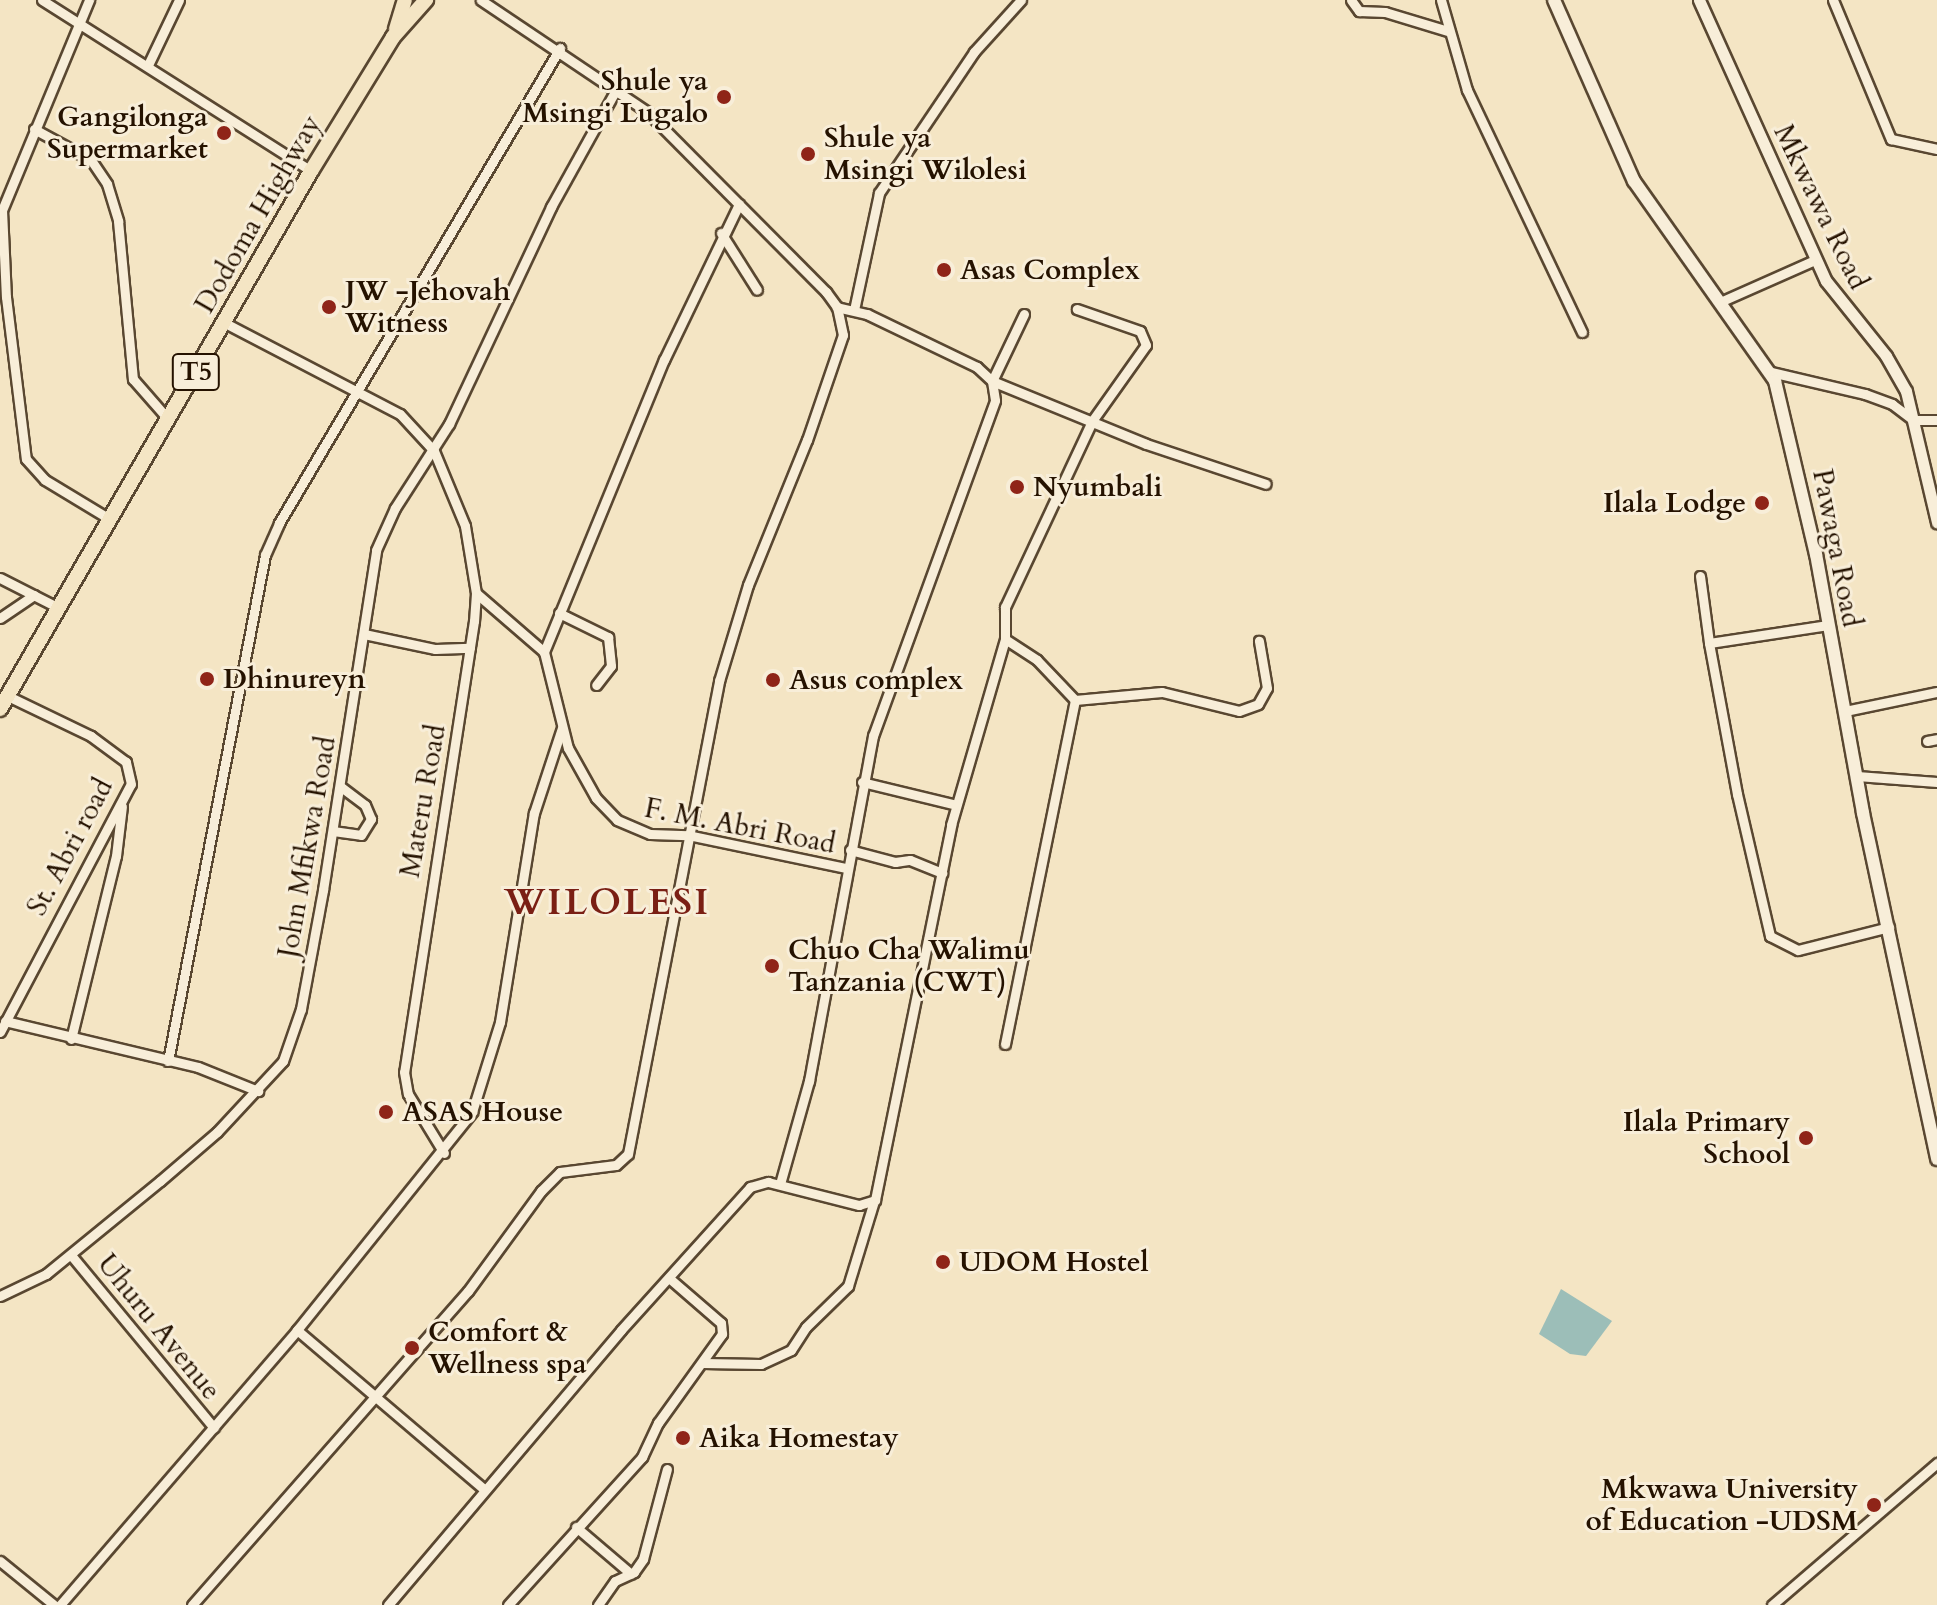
<!DOCTYPE html>
<style>
body{margin:0}
#map{position:relative;width:1937px;height:1605px;overflow:hidden;background:#f4e5c4;font-family:Cardo,serif}
div>[style]{position:absolute}
.water>*{inset:0;background:#9cbeb8}
.roads{filter:drop-shadow(2px 0 #594731) drop-shadow(-2px 0 #594731) drop-shadow(0 2px #594731) drop-shadow(0 -2px #594731)}
.minor>*{height:9px;margin:-4.5px;padding:0 4.5px;transform-origin:4.5px;border-radius:4.5px;background:#f8eed9}
.tertiary>*{height:11px;margin:-5.5px;padding:0 5.5px;transform-origin:5.5px;border-radius:5.5px;background:#f8eed9}
.secondary>*{height:12px;margin:-6px;padding:0 6px;transform-origin:6px;border-radius:6px;background:#f8eed9}
.trunk>*{height:14px;margin:-7px;padding:0 7px;transform-origin:7px;border-radius:7px;background:#f4e5c4}
.dots>*{width:22px;height:22px;translate:-50% -50%;box-sizing:border-box;border:4px solid #f8eed9;border-radius:50%}
span{translate:-50% -50%;white-space:nowrap;text-align:center;line-height:1.15;-webkit-text-stroke:6px #f8eed9;paint-order:stroke}
.shield-label span{padding:2px 6px;background:#f8eed9;border:2px solid;border-radius:6px;-webkit-text-stroke-width:0}
.shield-label{font-size:26px;color:#251200;font-weight:700}
.poi-label{font-size:28px;color:#251200;font-weight:700}
.right{translate:-100% -50%;text-align:right}
.left{translate:0 -50%;text-align:left}
.street-label{font-size:28px;color:#251200}
.district-label{font-size:36px;color:#7a1f14;font-weight:700;letter-spacing:2px}
</style>
<div id="map">
<div class="water">
<i style="clip-path:polygon(1561px 1289px,1612px 1321px,1586px 1356px,1570px 1354px,1539px 1334px)"></i>
</div>
<div class="roads">
<div class="minor">
<i style="left:42px;top:0;width:319px;rotate:32.4deg"></i>
<i style="left:1351px;top:0;width:14px;rotate:54deg"></i>
<i style="left:1359px;top:11px;width:26px;rotate:2deg"></i>
<i style="left:1385px;top:12px;width:66px;rotate:16.8deg"></i>
<i style="left:1441px;top:0;width:94px;rotate:73.9deg"></i>
<i style="left:1467px;top:90px;width:268px;rotate:64.6deg"></i>
<i style="left:1833px;top:0;width:151px;rotate:67.4deg"></i>
<i style="left:1891px;top:139px;width:47px;rotate:12.3deg"></i>
<i style="left:148px;top:65px;width:72px;rotate:-64.5deg"></i>
<i style="left:34px;top:129px;width:65px;rotate:28.5deg"></i>
<i style="left:91px;top:160px;width:29px;rotate:56deg"></i>
<i style="left:107px;top:184px;width:39px;rotate:73deg"></i>
<i style="left:118px;top:221px;width:159px;rotate:84.6deg"></i>
<i style="left:133px;top:379px;width:53px;rotate:48.8deg"></i>
<i style="left:2px;top:210px;width:87px;rotate:87.4deg"></i>
<i style="left:6px;top:297px;width:163px;rotate:83deg"></i>
<i style="left:26px;top:459px;width:28px;rotate:48deg"></i>
<i style="left:45px;top:480px;width:77px;rotate:31.2deg"></i>
<i style="left:0;top:215px;width:233px;rotate:-67.5deg"></i>
<i style="left:721px;top:233px;width:67px;rotate:57.7deg"></i>
<i style="left:1720px;top:302px;width:104px;rotate:-23.9deg"></i>
<i style="left:854px;top:310px;width:120px;rotate:-77.9deg"></i>
<i style="left:879px;top:193px;width:170px;rotate:-56deg"></i>
<i style="left:974px;top:52px;width:70px;rotate:-47.9deg"></i>
<i style="left:1024px;top:314px;width:74px;rotate:115.5deg"></i>
<i style="left:992px;top:381px;width:166px;rotate:22.2deg"></i>
<i style="left:1146px;top:444px;width:126px;rotate:18.4deg"></i>
<i style="left:225px;top:323px;width:197px;rotate:27.5deg"></i>
<i style="left:400px;top:414px;width:50px;rotate:47.4deg"></i>
<i style="left:434px;top:451px;width:81px;rotate:67.5deg"></i>
<i style="left:465px;top:526px;width:68px;rotate:80.7deg"></i>
<i style="left:476px;top:593px;width:28px;rotate:94deg"></i>
<i style="left:474px;top:621px;width:456px;rotate:98.8deg"></i>
<i style="left:404px;top:1072px;width:22px;rotate:80deg"></i>
<i style="left:408px;top:1094px;width:69px;rotate:58.6deg"></i>
<i style="left:1771px;top:372px;width:97px;rotate:13.2deg"></i>
<i style="left:1865px;top:394px;width:29px;rotate:20deg"></i>
<i style="left:1892px;top:404px;width:26px;rotate:37deg"></i>
<i style="left:1916px;top:420px;width:21px"></i>
<i style="left:1700px;top:576px;width:68px;rotate:82.3deg"></i>
<i style="left:0;top:578px;width:64px;rotate:27deg"></i>
<i style="left:476px;top:593px;width:90px;rotate:40.9deg"></i>
<i style="left:544px;top:652px;width:99px;rotate:76deg"></i>
<i style="left:568px;top:748px;width:57px;rotate:60.8deg"></i>
<i style="left:596px;top:798px;width:30px;rotate:46deg"></i>
<i style="left:617px;top:820px;width:36px;rotate:23deg"></i>
<i style="left:650px;top:834px;width:38px;rotate:2deg"></i>
<i style="left:688px;top:835px;width:161px;rotate:11.8deg"></i>
<i style="left:559px;top:613px;width:55px;rotate:26.1deg"></i>
<i style="left:608px;top:637px;width:29px;rotate:84deg"></i>
<i style="left:611px;top:666px;width:24px;rotate:128deg"></i>
<i style="left:0;top:618px;width:41px;rotate:-34.1deg"></i>
<i style="left:1828px;top:625px;width:120px;rotate:171.4deg"></i>
<i style="left:1709px;top:643px;width:154px;rotate:79.5deg"></i>
<i style="left:1737px;top:794px;width:146px;rotate:76.9deg"></i>
<i style="left:1770px;top:936px;width:31px;rotate:27deg"></i>
<i style="left:1798px;top:950px;width:94px;rotate:-14.2deg"></i>
<i style="left:364px;top:634px;width:73px;rotate:11.9deg"></i>
<i style="left:435px;top:649px;width:35px;rotate:-2deg"></i>
<i style="left:1005px;top:639px;width:38px;rotate:33deg"></i>
<i style="left:1037px;top:660px;width:55px;rotate:46.5deg"></i>
<i style="left:1075px;top:700px;width:87px;rotate:-5.3deg"></i>
<i style="left:1162px;top:692px;width:79px;rotate:13.9deg"></i>
<i style="left:1239px;top:711px;width:20px;rotate:-20deg"></i>
<i style="left:1258px;top:704px;width:18px;rotate:-61deg"></i>
<i style="left:1267px;top:688px;width:48px;rotate:-99.7deg"></i>
<i style="left:544px;top:652px;width:316px;rotate:-67.7deg"></i>
<i style="left:664px;top:360px;width:173px;rotate:-64.3deg"></i>
<i style="left:1845px;top:711px;width:94px;rotate:-11.7deg"></i>
<i style="left:1927px;top:741px;width:10px;rotate:-11deg"></i>
<i style="left:1857px;top:776px;width:80px;rotate:4.3deg"></i>
<i style="left:862px;top:782px;width:97px;rotate:13.7deg"></i>
<i style="left:333px;top:831px;width:28px;rotate:8deg"></i>
<i style="left:361px;top:835px;width:19px;rotate:-58deg"></i>
<i style="left:371px;top:819px;width:15px;rotate:-113deg"></i>
<i style="left:365px;top:805px;width:31px;rotate:-143deg"></i>
<i style="left:850px;top:850px;width:47px;rotate:14.9deg"></i>
<i style="left:895px;top:862px;width:15px;rotate:-8deg"></i>
<i style="left:910px;top:860px;width:35px;rotate:22deg"></i>
<i style="left:5px;top:1021px;width:198px;rotate:13.4deg"></i>
<i style="left:198px;top:1067px;width:65px;rotate:21.8deg"></i>
<i style="left:0;top:1032px;width:280px;rotate:-62.2deg"></i>
<i style="left:131px;top:784px;width:23px;rotate:-103deg"></i>
<i style="left:126px;top:762px;width:44px;rotate:-143.4deg"></i>
<i style="left:91px;top:736px;width:92px;rotate:-154.3deg"></i>
<i style="left:71px;top:1039px;width:188px;rotate:-76.2deg"></i>
<i style="left:116px;top:856px;width:50px;rotate:-83.2deg"></i>
<i style="left:1005px;top:1044px;width:351px;rotate:-78.5deg"></i>
<i style="left:168px;top:1061px;width:515px;rotate:-79.15deg"></i>
<i style="left:265px;top:555px;width:35px;rotate:-66deg"></i>
<i style="left:279px;top:523px;width:552px;rotate:-59.39deg"></i>
<i style="left:780px;top:1184px;width:107px;rotate:-74.3deg"></i>
<i style="left:809px;top:1081px;width:351px;rotate:-79.5deg"></i>
<i style="left:873px;top:736px;width:357px;rotate:-70deg"></i>
<i style="left:995px;top:400px;width:19px;rotate:-99deg"></i>
<i style="left:992px;top:381px;width:21px;rotate:-137deg"></i>
<i style="left:977px;top:367px;width:122px;rotate:-154.3deg"></i>
<i style="left:867px;top:314px;width:31px;rotate:-167deg"></i>
<i style="left:71px;top:1255px;width:224px;rotate:50.4deg"></i>
<i style="left:0;top:1296px;width:51px;rotate:-25.6deg"></i>
<i style="left:46px;top:1274px;width:147px;rotate:-39.2deg"></i>
<i style="left:160px;top:1181px;width:75px;rotate:-40.7deg"></i>
<i style="left:217px;top:1132px;width:97px;rotate:-47.1deg"></i>
<i style="left:283px;top:1061px;width:55px;rotate:-70.9deg"></i>
<i style="left:301px;top:1009px;width:121px;rotate:-79.5deg"></i>
<i style="left:323px;top:890px;width:344px;rotate:-81.1deg"></i>
<i style="left:376px;top:550px;width:46px;rotate:-65.7deg"></i>
<i style="left:395px;top:508px;width:100px;rotate:-57.3deg"></i>
<i style="left:449px;top:424px;width:240px;rotate:-64.8deg"></i>
<i style="left:551px;top:207px;width:136px;rotate:-61deg"></i>
<i style="left:297px;top:1330px;width:245px;rotate:40.4deg"></i>
<i style="left:703px;top:1363px;width:58px;rotate:1deg"></i>
<i style="left:761px;top:1364px;width:33px;rotate:-25deg"></i>
<i style="left:791px;top:1350px;width:27px;rotate:-57deg"></i>
<i style="left:806px;top:1327px;width:59px;rotate:-44.3deg"></i>
<i style="left:848px;top:1286px;width:86px;rotate:-73deg"></i>
<i style="left:576px;top:1527px;width:72px;rotate:40.5deg"></i>
<i style="left:0;top:1561px;width:70px;rotate:39.2deg"></i>
<i style="left:60px;top:1605px;width:363px;rotate:-49.2deg"></i>
<i style="left:297px;top:1330px;width:280px;rotate:-51.2deg"></i>
<i style="left:472px;top:1112px;width:94px;rotate:-72.7deg"></i>
<i style="left:500px;top:1022px;width:212px;rotate:-80.8deg"></i>
<i style="left:534px;top:813px;width:89px;rotate:-71.8deg"></i>
<i style="left:192px;top:1605px;width:418px;rotate:-48.7deg"></i>
<i style="left:468px;top:1291px;width:124px;rotate:-53.9deg"></i>
<i style="left:541px;top:1191px;width:27px;rotate:-45deg"></i>
<i style="left:560px;top:1172px;width:56px;rotate:-7.1deg"></i>
<i style="left:616px;top:1165px;width:16px;rotate:-43deg"></i>
<i style="left:628px;top:1154px;width:482px;rotate:-79.1deg"></i>
<i style="left:719px;top:681px;width:100px;rotate:-73.2deg"></i>
<i style="left:748px;top:585px;width:157px;rotate:-67.9deg"></i>
<i style="left:807px;top:440px;width:111px;rotate:-71.1deg"></i>
<i style="left:843px;top:335px;width:29px;rotate:-102deg"></i>
<i style="left:837px;top:307px;width:19px;rotate:-126deg"></i>
<i style="left:826px;top:292px;width:255px;rotate:-134.8deg"></i>
<i style="left:646px;top:111px;width:199px;rotate:-146.1deg"></i>
<i style="left:388px;top:1605px;width:360px;rotate:-49.7deg"></i>
<i style="left:621px;top:1330px;width:193px;rotate:-47.9deg"></i>
<i style="left:750px;top:1187px;width:19px;rotate:-16deg"></i>
<i style="left:768px;top:1182px;width:94px;rotate:14.2deg"></i>
<i style="left:859px;top:1205px;width:17px;rotate:-17deg"></i>
<i style="left:875px;top:1200px;width:383px;rotate:-78.5deg"></i>
<i style="left:951px;top:825px;width:194px;rotate:-73.8deg"></i>
<i style="left:1005px;top:639px;width:32px;rotate:-90deg"></i>
<i style="left:1005px;top:607px;width:205px;rotate:-64.9deg"></i>
<i style="left:1092px;top:421px;width:93px;rotate:-54.6deg"></i>
<i style="left:1146px;top:345px;width:15px;rotate:-113deg"></i>
<i style="left:1140px;top:331px;width:67px;rotate:-160.8deg"></i>
<i style="left:508px;top:1605px;width:200px;rotate:-47.8deg"></i>
<i style="left:642px;top:1457px;width:38px;rotate:-65deg"></i>
<i style="left:658px;top:1423px;width:110px;rotate:-54.3deg"></i>
<i style="left:722px;top:1334px;width:11px;rotate:-95deg"></i>
<i style="left:721px;top:1323px;width:69px;rotate:-139.1deg"></i>
<i style="left:598px;top:1605px;width:29px;rotate:-55deg"></i>
<i style="left:615px;top:1581px;width:21px;rotate:-25deg"></i>
<i style="left:634px;top:1572px;width:16px;rotate:-55deg"></i>
<i style="left:643px;top:1559px;width:93px;rotate:-75.1deg"></i>
<i style="left:1772px;top:1605px;width:218px;rotate:-40.7deg"></i>
</div>
<div class="tertiary">
<i style="left:1699px;top:0;width:308px;rotate:65.7deg"></i>
<i style="left:1826px;top:281px;width:96px;rotate:51.3deg"></i>
<i style="left:1886px;top:356px;width:40px;rotate:60.3deg"></i>
<i style="left:1906px;top:391px;width:135px;rotate:76.7deg"></i>
</div>
<div class="secondary">
<i style="left:1554px;top:0;width:198px;rotate:66.2deg"></i>
<i style="left:1634px;top:181px;width:245px;rotate:54.8deg"></i>
<i style="left:1775px;top:381px;width:178px;rotate:76.7deg"></i>
<i style="left:1816px;top:554px;width:263px;rotate:79.7deg"></i>
<i style="left:1863px;top:813px;width:354px;rotate:77.9deg"></i>
</div>
<div class="trunk">
<i style="left:396px;top:29px;width:30px;rotate:-73deg"></i>
<i style="left:0;top:709px;width:621px;rotate:-59.97deg"></i>
<i style="left:311px;top:171px;width:157px;rotate:-58.5deg"></i>
<i style="left:393px;top:37px;width:50px;rotate:-48.3deg"></i>
</div>
</div>
<div class="dots">
<i style="left:724px;top:97px;background:#8f2418"></i>
<i style="left:224px;top:133px;background:#8f2418"></i>
<i style="left:808px;top:154px;background:#8f2418"></i>
<i style="left:944px;top:270px;background:#8f2418"></i>
<i style="left:329px;top:307px;background:#8f2418"></i>
<i style="left:1017px;top:487px;background:#8f2418"></i>
<i style="left:1762px;top:503px;background:#8f2418"></i>
<i style="left:207px;top:679px;background:#8f2418"></i>
<i style="left:773px;top:680px;background:#8f2418"></i>
<i style="left:772px;top:966px;background:#8f2418"></i>
<i style="left:386px;top:1112px;background:#8f2418"></i>
<i style="left:1806px;top:1138px;background:#8f2418"></i>
<i style="left:943px;top:1262px;background:#8f2418"></i>
<i style="left:412px;top:1348px;background:#8f2418"></i>
<i style="left:683px;top:1438px;background:#8f2418"></i>
<i style="left:1874px;top:1505px;background:#8f2418"></i>
</div>
<div class="shield-label">
<span style="left:196px;top:372px">T5</span>
</div>
<div class="poi-label">
<span class="right" style="left:708px;top:97px">Shule ya<br>Msingi Lugalo</span>
<span class="right" style="left:208px;top:133px">Gangilonga<br>Supermarket</span>
<span class="left" style="left:824px;top:154px">Shule ya<br>Msingi Wilolesi</span>
<span class="left" style="left:960px;top:270px">Asas Complex</span>
<span class="left" style="left:345px;top:307px">JW -Jehovah<br>Witness</span>
<span class="left" style="left:1033px;top:487px">Nyumbali</span>
<span class="right" style="left:1746px;top:503px">Ilala Lodge</span>
<span class="left" style="left:223px;top:679px">Dhinureyn</span>
<span class="left" style="left:789px;top:680px">Asus complex</span>
<span class="left" style="left:788px;top:966px">Chuo Cha Walimu<br>Tanzania (CWT)</span>
<span class="left" style="left:402px;top:1112px">ASAS House</span>
<span class="right" style="left:1790px;top:1138px">Ilala Primary<br>School</span>
<span class="left" style="left:959px;top:1262px">UDOM Hostel</span>
<span class="left" style="left:428px;top:1348px">Comfort &amp;<br>Wellness spa</span>
<span class="left" style="left:699px;top:1438px">Aika Homestay</span>
<span class="right" style="left:1858px;top:1505px">Mkwawa University<br>of Education -UDSM</span>
</div>
<div class="street-label">
<span style="left:1821px;top:207px;rotate:64deg">Mkwawa Road</span>
<span style="left:258px;top:214px;rotate:-60deg">Dodoma Highway</span>
<span style="left:1837px;top:548px;rotate:79deg">Pawaga Road</span>
<span style="left:423px;top:801px;rotate:-80deg">Materu Road</span>
<span style="left:740px;top:826px;rotate:11deg">F. M. Abri Road</span>
<span style="left:70px;top:847px;rotate:-62deg">St. Abri road</span>
<span style="left:307px;top:847px;rotate:-80deg">John Mfikwa Road</span>
<span style="left:159px;top:1327px;rotate:51deg">Uhuru Avenue</span>
</div>
<div class="district-label">
<span style="left:607px;top:903px">WILOLESI</span>
</div>
</div>
